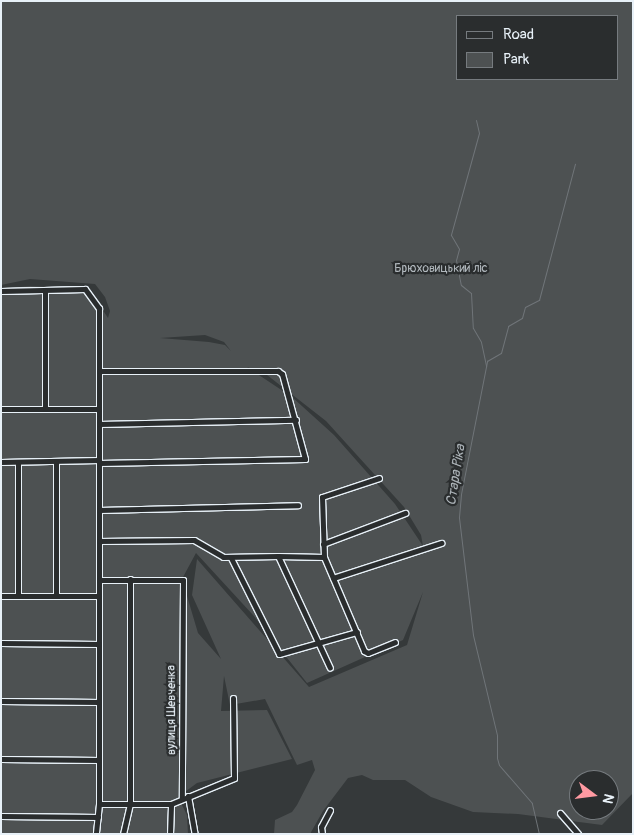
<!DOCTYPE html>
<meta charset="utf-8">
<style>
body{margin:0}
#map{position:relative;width:634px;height:835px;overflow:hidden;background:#35393a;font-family:Pangolin,sans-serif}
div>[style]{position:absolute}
.green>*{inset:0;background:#4d5152}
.stream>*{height:1px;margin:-0.5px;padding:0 0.5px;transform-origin:0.5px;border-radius:0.5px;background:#707579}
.roads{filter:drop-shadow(1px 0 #e8f1f8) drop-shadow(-1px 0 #e8f1f8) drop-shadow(0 1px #e8f1f8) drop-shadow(0 -1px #e8f1f8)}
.minor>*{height:5px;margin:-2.5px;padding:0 2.5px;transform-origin:2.5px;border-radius:2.5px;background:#2a2d2e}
span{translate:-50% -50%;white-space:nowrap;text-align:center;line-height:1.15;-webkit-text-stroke:4.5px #2a2d2e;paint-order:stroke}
.park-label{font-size:12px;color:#b2b9be}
.street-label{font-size:12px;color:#e8f1f8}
.water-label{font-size:14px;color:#acb3b8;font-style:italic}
.frame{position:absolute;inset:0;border:2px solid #e8f1f8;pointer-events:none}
.legend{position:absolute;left:456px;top:15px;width:162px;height:65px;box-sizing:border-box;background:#2a2d2e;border:1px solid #767b7f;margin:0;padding:6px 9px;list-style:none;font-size:15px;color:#e8f1f8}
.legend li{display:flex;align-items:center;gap:10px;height:25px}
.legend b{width:25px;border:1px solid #767b7f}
.north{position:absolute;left:569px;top:770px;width:50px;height:50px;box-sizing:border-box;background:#2a2d2e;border:1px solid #767b7f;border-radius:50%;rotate:105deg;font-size:14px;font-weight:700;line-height:20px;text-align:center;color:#e8f1f8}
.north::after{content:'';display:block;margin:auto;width:18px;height:22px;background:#ff9aa2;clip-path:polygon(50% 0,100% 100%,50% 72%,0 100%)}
</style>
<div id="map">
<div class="green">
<i style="clip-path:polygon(evenodd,1px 1px,633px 1px,633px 793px,602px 825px,518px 814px,473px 812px,431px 797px,405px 780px,373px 780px,362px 775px,348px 778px,323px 811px,310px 834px,274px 834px,275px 820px,292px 812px,297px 805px,315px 770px,312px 760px,297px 765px,265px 699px,230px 705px,224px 676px,221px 711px,267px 710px,292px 759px,197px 783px,178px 797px,187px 815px,188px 834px,1px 834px,1px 289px,30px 286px,89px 289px,108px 318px,110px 311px,105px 297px,95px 284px,30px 279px,1px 285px,1px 1px,458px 16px,618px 16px,618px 79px,458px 79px,458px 16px,1px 1px,205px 335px,224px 342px,231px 351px,225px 345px,209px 342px,160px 338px,205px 335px,1px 1px,247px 367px,267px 375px,326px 421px,404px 507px,421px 535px,423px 546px,395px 504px,334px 435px,292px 397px,247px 367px,1px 1px,196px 553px,253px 615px,307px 683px,403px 640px,423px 592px,407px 645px,309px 687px,197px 559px,192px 595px,221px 659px,198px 633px,182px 579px,196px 553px,1px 1px,579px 780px,609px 780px,609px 810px,579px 810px,579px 780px)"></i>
</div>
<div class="stream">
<i style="left:476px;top:120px;width:13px;rotate:77deg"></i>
<i style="left:479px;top:133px;width:106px;rotate:105.4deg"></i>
<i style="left:451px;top:235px;width:16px;rotate:60deg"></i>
<i style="left:459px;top:249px;width:11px;rotate:105deg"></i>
<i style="left:456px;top:260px;width:25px;rotate:79deg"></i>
<i style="left:461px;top:285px;width:13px;rotate:39deg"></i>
<i style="left:471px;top:293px;width:35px;rotate:87deg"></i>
<i style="left:473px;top:328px;width:16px;rotate:60deg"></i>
<i style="left:481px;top:342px;width:25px;rotate:78deg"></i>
<i style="left:539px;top:834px;width:32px;rotate:-103deg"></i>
<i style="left:532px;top:803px;width:50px;rotate:-131deg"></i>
<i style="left:499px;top:765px;width:7px;rotate:-106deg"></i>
<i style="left:497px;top:758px;width:23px;rotate:-90deg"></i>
<i style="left:497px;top:735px;width:103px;rotate:-103.5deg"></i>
<i style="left:473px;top:635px;width:119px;rotate:-96.8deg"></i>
<i style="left:459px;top:517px;width:23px;rotate:-85deg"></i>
<i style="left:461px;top:494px;width:136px;rotate:-78.9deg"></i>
<i style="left:487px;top:361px;width:16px;rotate:-30deg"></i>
<i style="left:501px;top:353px;width:28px;rotate:-75deg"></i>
<i style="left:508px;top:326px;width:16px;rotate:-30deg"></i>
<i style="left:522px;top:318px;width:11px;rotate:-75deg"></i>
<i style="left:525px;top:307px;width:16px;rotate:-27deg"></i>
<i style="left:539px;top:300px;width:141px;rotate:-75.2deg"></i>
</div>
<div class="roads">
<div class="minor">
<i style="left:1px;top:291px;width:84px;rotate:-1.4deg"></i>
<i style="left:85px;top:289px;width:24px;rotate:54deg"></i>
<i style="left:99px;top:308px;width:496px;rotate:90deg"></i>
<i style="left:99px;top:804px;width:30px;rotate:96deg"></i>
<i style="left:1px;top:409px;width:98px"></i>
<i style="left:45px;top:409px;width:119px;rotate:-90deg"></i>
<i style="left:99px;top:424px;width:197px;rotate:-1.2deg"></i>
<i style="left:56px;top:461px;width:135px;rotate:90deg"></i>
<i style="left:1px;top:462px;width:98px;rotate:-1.2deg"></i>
<i style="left:99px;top:463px;width:206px;rotate:-1.1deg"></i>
<i style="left:305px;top:459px;width:88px;rotate:-105.1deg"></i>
<i style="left:282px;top:374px;width:5px;rotate:-143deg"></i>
<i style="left:278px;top:371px;width:179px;rotate:180deg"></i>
<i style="left:99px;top:510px;width:199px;rotate:-1.4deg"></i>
<i style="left:99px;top:541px;width:95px;rotate:-0.6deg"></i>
<i style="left:194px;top:540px;width:34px;rotate:30deg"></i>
<i style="left:223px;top:557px;width:55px;rotate:-1deg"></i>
<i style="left:278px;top:556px;width:123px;rotate:65.1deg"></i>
<i style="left:323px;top:544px;width:88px;rotate:-20.7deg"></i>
<i style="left:278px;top:556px;width:46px;rotate:1.2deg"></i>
<i style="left:324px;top:557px;width:102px;rotate:66.9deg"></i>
<i style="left:364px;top:651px;width:4px;rotate:27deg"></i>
<i style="left:368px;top:653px;width:29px;rotate:-22deg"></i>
<i style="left:324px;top:557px;width:60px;rotate:-91.9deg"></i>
<i style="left:322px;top:497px;width:60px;rotate:-18.4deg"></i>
<i style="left:231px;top:558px;width:107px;rotate:63.4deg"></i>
<i style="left:279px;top:654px;width:81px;rotate:-15.8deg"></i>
<i style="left:333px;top:578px;width:114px;rotate:-18deg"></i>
<i style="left:99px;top:580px;width:84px"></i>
<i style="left:183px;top:580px;width:219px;rotate:90.3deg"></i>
<i style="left:1px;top:596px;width:98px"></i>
<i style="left:18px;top:596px;width:134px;rotate:-90deg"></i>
<i style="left:1px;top:643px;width:98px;rotate:0.6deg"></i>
<i style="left:1px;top:701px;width:98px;rotate:0.6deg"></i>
<i style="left:1px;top:759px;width:98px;rotate:0.6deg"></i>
<i style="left:188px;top:796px;width:39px;rotate:80deg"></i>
<i style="left:99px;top:804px;width:72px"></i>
<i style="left:171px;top:804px;width:68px;rotate:-22.4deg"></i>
<i style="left:234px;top:778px;width:80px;rotate:-90.7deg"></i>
<i style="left:560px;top:813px;width:28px;rotate:49deg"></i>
<i style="left:1px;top:816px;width:97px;rotate:0.6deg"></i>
<i style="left:123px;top:834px;width:31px;rotate:-77deg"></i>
<i style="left:130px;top:804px;width:225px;rotate:-90deg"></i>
<i style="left:170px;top:834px;width:30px;rotate:-88deg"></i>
<i style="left:322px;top:834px;width:7px;rotate:-98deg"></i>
<i style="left:321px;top:827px;width:19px;rotate:-62deg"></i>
</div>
</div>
<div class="park-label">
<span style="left:441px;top:269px">Брюховицький ліс</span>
</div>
<div class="street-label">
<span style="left:172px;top:710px;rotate:-90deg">вулиця Шевченка</span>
</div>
<div class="water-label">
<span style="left:456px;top:475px;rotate:-81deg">Стара Ріка</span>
</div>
<div class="frame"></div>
<ul class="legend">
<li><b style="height:6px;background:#2a2d2e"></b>Road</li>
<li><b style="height:14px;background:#4d5152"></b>Park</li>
</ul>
<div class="north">N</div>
</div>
